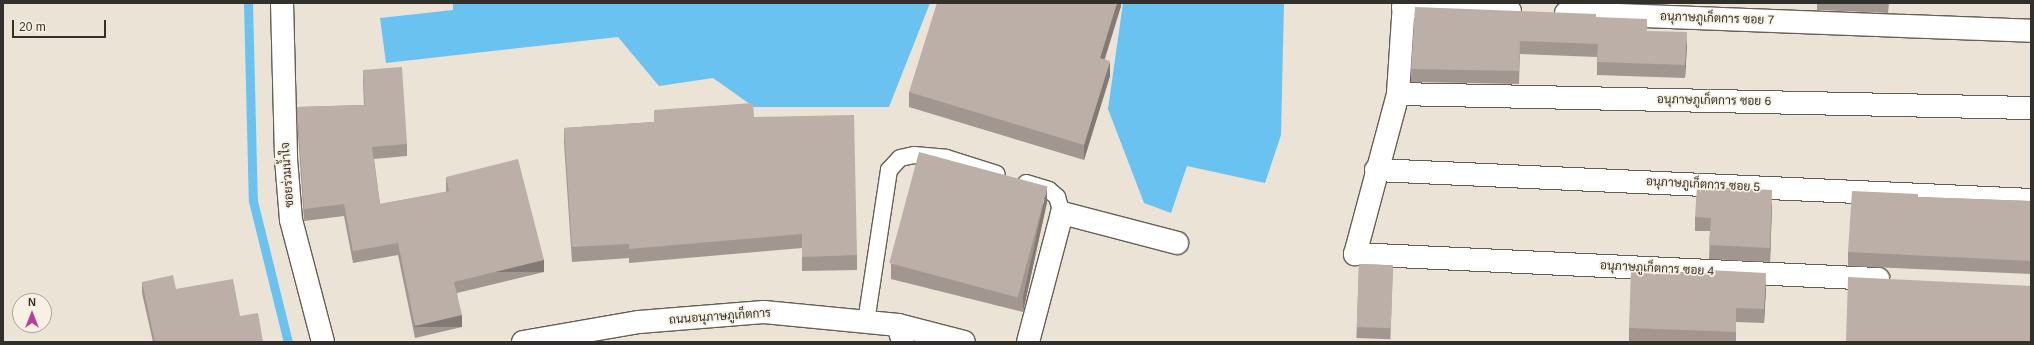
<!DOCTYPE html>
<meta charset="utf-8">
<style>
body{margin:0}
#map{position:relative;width:2034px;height:345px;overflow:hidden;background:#eae3d6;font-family:Helvetica,Sarabun,sans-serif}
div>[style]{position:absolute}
.water>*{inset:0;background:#6ac2f1}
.stream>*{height:9px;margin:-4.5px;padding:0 4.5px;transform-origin:4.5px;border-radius:4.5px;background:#6ac2f1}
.roads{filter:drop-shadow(1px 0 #666054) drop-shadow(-1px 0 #666054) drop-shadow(0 1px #666054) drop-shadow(0 -1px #666054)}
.service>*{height:16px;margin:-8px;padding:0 8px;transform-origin:8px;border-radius:8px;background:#fff}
.minor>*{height:22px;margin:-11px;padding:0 11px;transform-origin:11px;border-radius:11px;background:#fff}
.tertiary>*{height:22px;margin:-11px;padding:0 11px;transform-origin:11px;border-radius:11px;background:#fff}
.wall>*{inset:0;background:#a29690;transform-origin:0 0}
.shaded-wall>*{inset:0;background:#847a75;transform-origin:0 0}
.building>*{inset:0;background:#bcafa7;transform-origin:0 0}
span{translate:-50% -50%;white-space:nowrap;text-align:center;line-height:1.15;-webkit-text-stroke:3.5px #f8f1e3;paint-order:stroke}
.street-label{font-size:12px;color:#32302b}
.frame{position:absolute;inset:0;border:4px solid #32302b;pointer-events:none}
.north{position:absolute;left:12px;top:293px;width:40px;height:40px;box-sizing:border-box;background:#f8f1e3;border:1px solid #a9a499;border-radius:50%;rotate:0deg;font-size:11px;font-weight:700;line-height:16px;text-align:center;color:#32302b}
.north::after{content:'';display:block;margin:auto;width:14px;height:18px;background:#b54098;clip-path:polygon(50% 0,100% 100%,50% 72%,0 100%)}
.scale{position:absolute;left:12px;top:20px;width:94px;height:18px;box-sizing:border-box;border:2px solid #32302b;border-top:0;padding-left:5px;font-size:12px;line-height:14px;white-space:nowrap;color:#32302b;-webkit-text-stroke:3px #f8f1e3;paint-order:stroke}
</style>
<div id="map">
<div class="water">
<i style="clip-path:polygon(453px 3px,930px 3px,889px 107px,754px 107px,713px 78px,659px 86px,618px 37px,386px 63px,380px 18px,453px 10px)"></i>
<i style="clip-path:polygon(1123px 3px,1284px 3px,1281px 135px,1265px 183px,1187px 166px,1171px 213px,1144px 203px,1108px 109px)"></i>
</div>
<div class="stream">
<i style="left:248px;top:3px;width:198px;rotate:88.6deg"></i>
<i style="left:253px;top:201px;width:145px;rotate:76.1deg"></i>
</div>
<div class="roads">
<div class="service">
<i style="left:1026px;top:183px;width:24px;rotate:17deg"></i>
<i style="left:1049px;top:190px;width:11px;rotate:41deg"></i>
<i style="left:1057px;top:197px;width:17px;rotate:73deg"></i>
<i style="left:866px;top:322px;width:154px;rotate:-81.4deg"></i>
<i style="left:889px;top:170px;width:16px;rotate:-47deg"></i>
<i style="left:900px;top:158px;width:14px;rotate:-12deg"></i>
<i style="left:914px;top:155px;width:32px;rotate:5deg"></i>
<i style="left:946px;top:158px;width:53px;rotate:17.4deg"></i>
</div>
<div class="minor">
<i style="left:282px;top:3px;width:156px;rotate:88.5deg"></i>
<i style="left:286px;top:159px;width:61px;rotate:85.3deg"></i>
<i style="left:291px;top:220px;width:126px;rotate:75.3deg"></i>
<i style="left:1404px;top:3px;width:91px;rotate:93.8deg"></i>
<i style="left:1398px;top:94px;width:166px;rotate:105deg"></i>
<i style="left:1355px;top:254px;width:524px;rotate:2.74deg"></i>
<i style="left:1403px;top:7px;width:107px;rotate:2.1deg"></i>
<i style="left:1566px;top:13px;width:465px;rotate:2.2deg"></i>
<i style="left:1398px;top:94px;width:633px;rotate:1.27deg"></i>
<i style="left:1376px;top:170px;width:656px;rotate:2.62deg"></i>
<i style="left:898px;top:325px;width:18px;rotate:74deg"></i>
<i style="left:1028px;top:342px;width:133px;rotate:-75.2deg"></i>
<i style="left:1062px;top:213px;width:119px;rotate:14.6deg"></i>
</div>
<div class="tertiary">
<i style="left:523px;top:342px;width:118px;rotate:-9.8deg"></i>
<i style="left:639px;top:322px;width:125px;rotate:-4.6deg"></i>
<i style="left:764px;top:312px;width:135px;rotate:5.5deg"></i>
<i style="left:898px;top:325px;width:68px;rotate:14.4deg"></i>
</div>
</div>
<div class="wall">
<i style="clip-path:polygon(1121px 3px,1121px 6px,1105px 59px,1110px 76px,1084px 160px,909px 107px,909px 92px)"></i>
<i style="clip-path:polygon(1817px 3px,1889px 3px,1888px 13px,1817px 10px)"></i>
<i style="clip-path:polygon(1596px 17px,1647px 31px,1687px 45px,1685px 78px,1597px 75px,1597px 57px,1520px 54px,1519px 84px,1411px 82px,1411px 69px)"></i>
<i style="clip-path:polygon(363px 70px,407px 144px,407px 156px,374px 159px,380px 204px,446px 192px,446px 177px,544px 272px,457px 293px,462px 327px,415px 338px,398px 255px,353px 263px,344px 216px,304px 221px,297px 119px,297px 107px,364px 105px,363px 82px)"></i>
<i style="clip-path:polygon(654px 110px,754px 117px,857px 255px,857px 270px,802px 271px,802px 248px,629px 263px,629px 258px,572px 262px,564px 143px,564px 128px,654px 122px)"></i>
<i style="clip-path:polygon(1918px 197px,2031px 201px,2031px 274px,1848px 266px,1848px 252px)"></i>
<i style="clip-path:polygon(1047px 202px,1023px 312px,891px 279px,891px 264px)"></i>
<i style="clip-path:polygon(1772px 204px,1770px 262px,1709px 259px,1710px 231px,1695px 231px,1695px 217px)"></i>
<i style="left:1359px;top:264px;width:34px;height:74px;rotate:2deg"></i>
<i style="clip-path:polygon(142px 282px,176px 289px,240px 316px,263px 342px,153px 342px,142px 293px)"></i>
<i style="clip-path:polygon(1766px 287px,1764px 323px,1736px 322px,1736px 342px,1629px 342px,1629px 328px)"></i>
</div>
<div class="shaded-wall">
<i style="clip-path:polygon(1117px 3px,1121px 3px,1121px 6px,1100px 73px,1100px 58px)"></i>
<i style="clip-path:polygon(1687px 32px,1687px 45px,1685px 78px,1685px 65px)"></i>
<i style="clip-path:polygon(1110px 61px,1110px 76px,1084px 160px,1084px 145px)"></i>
<i style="clip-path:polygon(1047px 187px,1047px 202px,1023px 312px,1023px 297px)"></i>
<i style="clip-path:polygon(1772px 190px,1772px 204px,1770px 262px,1770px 248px)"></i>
<i style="left:544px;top:260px;width:12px;height:93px;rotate:90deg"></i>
<i style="clip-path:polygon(1766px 273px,1766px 287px,1764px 323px,1764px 309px)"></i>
<i style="left:462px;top:315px;width:12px;height:48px;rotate:90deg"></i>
</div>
<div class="building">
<i style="clip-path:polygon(937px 3px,1117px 3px,1100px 58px,1110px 61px,1084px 145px,909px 92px)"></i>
<i style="clip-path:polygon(1415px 7px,1596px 14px,1596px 17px,1647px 19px,1647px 31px,1687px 32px,1685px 65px,1597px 62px,1598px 44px,1520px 41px,1519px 71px,1411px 69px)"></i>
<i style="clip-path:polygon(402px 67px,407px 144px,372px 147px,380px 204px,449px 191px,446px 177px,518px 159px,544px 260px,454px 282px,462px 315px,415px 326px,398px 243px,353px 251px,344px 204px,304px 209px,297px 107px,365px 105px,363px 70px)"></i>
<i style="clip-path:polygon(753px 103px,754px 117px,854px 115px,857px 255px,802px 257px,802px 234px,629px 249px,629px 244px,572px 247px,564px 128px,654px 122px,654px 110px)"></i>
<i style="left:919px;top:152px;width:133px;height:115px;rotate:15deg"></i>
<i style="clip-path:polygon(1697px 186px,1772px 190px,1770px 248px,1709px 245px,1711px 218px,1695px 217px)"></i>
<i style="clip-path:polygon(1852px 191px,1918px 194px,1918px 197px,2031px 201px,2031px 261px,1848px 252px)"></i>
<i style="left:1359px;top:264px;width:34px;height:63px;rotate:2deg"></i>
<i style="clip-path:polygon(1631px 270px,1708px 273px,1708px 270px,1766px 273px,1764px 309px,1736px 308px,1736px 332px,1629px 328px)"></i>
<i style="clip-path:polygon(173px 275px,176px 289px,233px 279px,240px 316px,258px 313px,263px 342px,155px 342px,142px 282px)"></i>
<i style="clip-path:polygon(1848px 277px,2031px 286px,2031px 342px,1846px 342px)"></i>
</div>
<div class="street-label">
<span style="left:1717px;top:19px;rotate:2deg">อนุภาษภูเก็ตการ ซอย 7</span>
<span style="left:1714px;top:101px;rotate:1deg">อนุภาษภูเก็ตการ ซอย 6</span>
<span style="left:288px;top:175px;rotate:-94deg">ซอยร่วมน้ำใจ</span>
<span style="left:1703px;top:185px;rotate:3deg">อนุภาษภูเก็ตการ ซอย 5</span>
<span style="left:1657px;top:269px;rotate:3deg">อนุภาษภูเก็ตการ ซอย 4</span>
<span style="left:720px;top:317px;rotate:-4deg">ถนนอนุภาษภูเก็ตการ</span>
</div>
<div class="frame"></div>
<div class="north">N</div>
<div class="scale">20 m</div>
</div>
